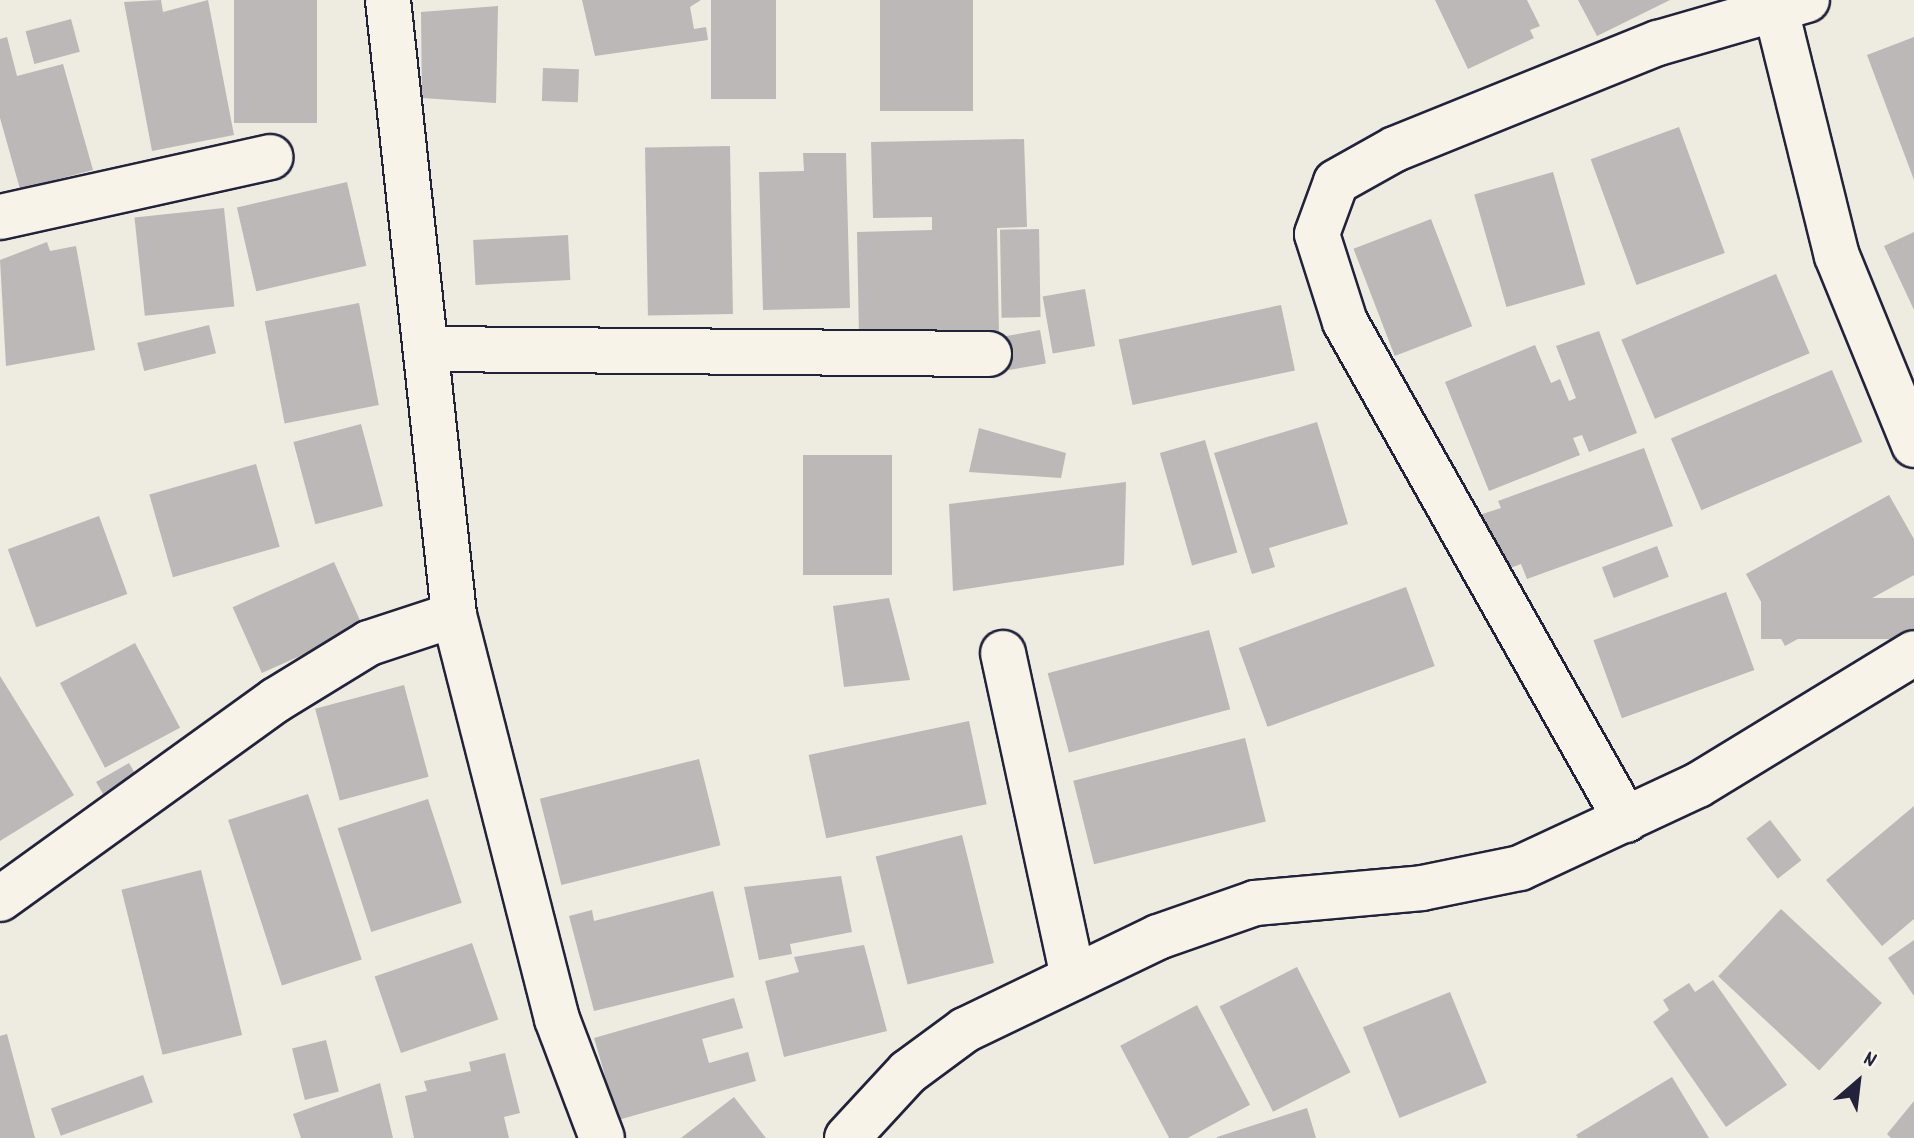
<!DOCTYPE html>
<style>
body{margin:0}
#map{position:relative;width:1914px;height:1138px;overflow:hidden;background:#eeebe1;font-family:Dekko,sans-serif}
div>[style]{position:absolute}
.building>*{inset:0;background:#bbb8b7;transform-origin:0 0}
.roads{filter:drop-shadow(2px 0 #22223b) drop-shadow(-2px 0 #22223b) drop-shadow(0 2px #22223b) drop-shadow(0 -2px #22223b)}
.street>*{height:44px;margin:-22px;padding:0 22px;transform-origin:22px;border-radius:22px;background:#f7f3e8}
span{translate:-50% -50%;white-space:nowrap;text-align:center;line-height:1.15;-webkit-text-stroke:6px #f7f3e8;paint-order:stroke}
.north{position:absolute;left:1818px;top:1042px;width:80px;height:80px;-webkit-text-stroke:6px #f7f3e8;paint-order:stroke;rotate:28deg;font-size:22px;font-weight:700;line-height:32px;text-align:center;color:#22223b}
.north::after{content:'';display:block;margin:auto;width:28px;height:36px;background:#22223b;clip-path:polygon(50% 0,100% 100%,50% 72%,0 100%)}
</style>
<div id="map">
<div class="building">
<i style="clip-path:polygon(161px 0,163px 12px,208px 0,234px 135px,152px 151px,124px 2px)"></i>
<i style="left:234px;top:0;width:83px;height:123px"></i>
<i style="clip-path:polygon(582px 0,701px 0,690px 7px,694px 29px,706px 27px,708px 40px,595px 56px)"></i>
<i style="left:711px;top:0;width:65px;height:99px"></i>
<i style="left:880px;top:0;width:93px;height:111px"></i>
<i style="clip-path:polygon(1435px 0,1527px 0,1540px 26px,1530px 30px,1534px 38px,1468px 69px)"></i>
<i style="clip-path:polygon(1578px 0,1670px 0,1597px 36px)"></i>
<i style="clip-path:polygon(498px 6px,496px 103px,422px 98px,421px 12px)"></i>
<i style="left:71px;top:19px;width:34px;height:47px;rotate:75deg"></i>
<i style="clip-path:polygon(7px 37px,17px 76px,63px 64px,93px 170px,20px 189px,0 118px,0 39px)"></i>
<i style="clip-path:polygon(1914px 37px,1914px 180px,1867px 55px)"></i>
<i style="left:543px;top:68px;width:36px;height:33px;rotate:2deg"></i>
<i style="left:1679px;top:127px;width:134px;height:94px;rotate:70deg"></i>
<i style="clip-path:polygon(1024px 139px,1027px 227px,997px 228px,999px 334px,859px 337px,857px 232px,932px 230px,932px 217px,873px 218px,871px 142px)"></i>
<i style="left:730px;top:146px;width:168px;height:85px;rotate:89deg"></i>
<i style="clip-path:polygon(803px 153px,846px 153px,850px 308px,763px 310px,759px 172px,804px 171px)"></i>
<i style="left:1553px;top:172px;width:117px;height:82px;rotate:74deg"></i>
<i style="left:347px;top:182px;width:86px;height:113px;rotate:77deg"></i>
<i style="left:224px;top:208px;width:99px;height:90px;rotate:84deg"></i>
<i style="left:1431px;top:219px;width:115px;height:83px;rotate:69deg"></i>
<i style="left:1039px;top:229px;width:88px;height:39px;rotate:89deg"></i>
<i style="clip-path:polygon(1914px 232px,1914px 310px,1884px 246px)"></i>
<i style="left:568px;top:235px;width:45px;height:95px;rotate:87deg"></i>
<i style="clip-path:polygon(47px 242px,50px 251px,76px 246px,95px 350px,6px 366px,0 260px)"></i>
<i style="left:1776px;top:274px;width:86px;height:168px;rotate:67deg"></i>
<i style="left:1085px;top:289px;width:58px;height:43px;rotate:80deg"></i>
<i style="left:359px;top:303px;width:104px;height:96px;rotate:79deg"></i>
<i style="left:1281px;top:305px;width:67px;height:166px;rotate:78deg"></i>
<i style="left:209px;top:325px;width:29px;height:74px;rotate:76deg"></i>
<i style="left:1040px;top:330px;width:34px;height:43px;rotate:80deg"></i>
<i style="clip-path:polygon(1599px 331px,1637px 433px,1589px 452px,1582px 435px,1573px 438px,1580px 455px,1489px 491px,1445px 382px,1535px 345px,1551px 383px,1560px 379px,1569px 401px,1576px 398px,1556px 346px)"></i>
<i style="left:1832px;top:370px;width:78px;height:175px;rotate:67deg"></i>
<i style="clip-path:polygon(1317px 422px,1348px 524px,1269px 548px,1275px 567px,1252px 574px,1214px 453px)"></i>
<i style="left:361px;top:424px;width:85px;height:70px;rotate:75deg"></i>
<i style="clip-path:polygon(979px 428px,1066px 453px,1061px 478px,969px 472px)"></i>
<i style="left:1205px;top:440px;width:117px;height:47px;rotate:74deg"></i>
<i style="clip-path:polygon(1644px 448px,1673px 526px,1527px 579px,1521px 564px,1494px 574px,1473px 517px,1501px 508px,1498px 501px)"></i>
<i style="left:892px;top:455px;width:120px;height:89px;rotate:90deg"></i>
<i style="left:256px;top:464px;width:86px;height:111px;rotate:74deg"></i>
<i style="clip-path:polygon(1126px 482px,1124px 565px,953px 591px,949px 504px)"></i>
<i style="clip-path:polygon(1889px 495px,1914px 539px,1914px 575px,1785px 646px,1746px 574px)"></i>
<i style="left:99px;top:516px;width:83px;height:97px;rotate:70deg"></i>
<i style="left:1657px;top:546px;width:33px;height:59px;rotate:69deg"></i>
<i style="left:334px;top:562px;width:72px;height:111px;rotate:66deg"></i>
<i style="left:1406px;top:587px;width:84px;height:178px;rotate:70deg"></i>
<i style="left:1726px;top:592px;width:83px;height:141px;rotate:70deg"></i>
<i style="clip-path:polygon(889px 598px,910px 680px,844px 687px,833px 606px)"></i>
<i style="left:1914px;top:598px;width:41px;height:153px;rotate:90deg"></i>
<i style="left:1209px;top:630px;width:82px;height:167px;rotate:75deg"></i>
<i style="left:135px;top:643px;width:96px;height:85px;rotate:62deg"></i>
<i style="clip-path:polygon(0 676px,74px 795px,0 841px)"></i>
<i style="left:404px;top:685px;width:95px;height:92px;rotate:75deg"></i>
<i style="left:969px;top:721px;width:85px;height:164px;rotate:78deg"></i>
<i style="left:1245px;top:738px;width:86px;height:177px;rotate:76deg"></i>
<i style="left:699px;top:759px;width:89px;height:164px;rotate:76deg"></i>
<i style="left:129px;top:763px;width:22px;height:38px;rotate:60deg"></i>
<i style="left:308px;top:794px;width:174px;height:84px;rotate:72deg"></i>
<i style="left:428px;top:799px;width:109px;height:95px;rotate:72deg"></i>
<i style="clip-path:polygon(1914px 806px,1914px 919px,1882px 946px,1826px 880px)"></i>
<i style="left:1770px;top:820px;width:51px;height:30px;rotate:52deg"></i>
<i style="left:962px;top:835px;width:132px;height:89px;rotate:76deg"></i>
<i style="left:201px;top:870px;width:170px;height:82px;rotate:76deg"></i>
<i style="clip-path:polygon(841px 876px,852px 932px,790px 944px,792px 954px,759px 960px,744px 887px)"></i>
<i style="clip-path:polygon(713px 891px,734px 977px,594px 1011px,569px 916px,592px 910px,594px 921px)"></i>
<i style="left:1781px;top:909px;width:138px;height:92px;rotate:43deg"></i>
<i style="clip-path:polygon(1914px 940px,1914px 996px,1888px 958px)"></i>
<i style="left:472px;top:943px;width:81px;height:103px;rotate:71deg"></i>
<i style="clip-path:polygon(864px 945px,887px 1031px,784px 1057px,765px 981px,799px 972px,794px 957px)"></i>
<i style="left:1297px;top:967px;width:118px;height:87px;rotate:63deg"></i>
<i style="clip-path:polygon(1713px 980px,1787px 1085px,1726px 1127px,1653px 1022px,1669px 1010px,1663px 1000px,1689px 983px,1695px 992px)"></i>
<i style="left:1450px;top:992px;width:98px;height:94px;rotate:68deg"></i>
<i style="clip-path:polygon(734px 998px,743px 1028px,702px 1039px,709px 1063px,748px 1052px,756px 1081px,618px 1120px,594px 1038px)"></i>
<i style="left:1197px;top:1005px;width:113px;height:87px;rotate:62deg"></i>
<i style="clip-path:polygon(7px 1034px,35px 1138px,0 1138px,0 1036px)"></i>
<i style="left:326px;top:1040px;width:53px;height:35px;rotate:76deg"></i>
<i style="clip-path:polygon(505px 1053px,520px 1113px,504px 1117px,509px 1138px,414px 1138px,405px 1096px,427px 1091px,424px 1081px,471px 1071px,469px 1062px)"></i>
<i style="left:143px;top:1075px;width:29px;height:98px;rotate:70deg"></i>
<i style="clip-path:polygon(1672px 1077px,1709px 1138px,1578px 1138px,1576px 1135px)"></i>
<i style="clip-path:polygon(380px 1083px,393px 1138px,301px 1138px,293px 1114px)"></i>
<i style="clip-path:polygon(734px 1097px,766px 1138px,681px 1138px)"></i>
<i style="clip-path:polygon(1914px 1101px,1914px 1138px,1891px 1138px,1887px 1134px)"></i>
<i style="clip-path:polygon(1307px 1108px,1316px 1138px,1217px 1138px,1217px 1137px)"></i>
</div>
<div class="roads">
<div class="street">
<i style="left:388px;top:0;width:619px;rotate:83.87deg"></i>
<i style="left:454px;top:615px;width:417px;rotate:75.7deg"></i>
<i style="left:557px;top:1019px;width:127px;rotate:69.3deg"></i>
<i style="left:1776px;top:10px;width:253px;rotate:76.1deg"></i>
<i style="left:1837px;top:256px;width:204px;rotate:67.8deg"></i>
<i style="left:0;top:217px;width:277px;rotate:-12.5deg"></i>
<i style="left:428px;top:349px;width:561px;rotate:0.51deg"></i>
<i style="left:1003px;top:653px;width:332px;rotate:77.8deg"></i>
<i style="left:1626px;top:820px;width:572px;rotate:-119.43deg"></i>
<i style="left:1345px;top:322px;width:92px;rotate:-107.7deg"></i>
<i style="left:1317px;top:234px;width:55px;rotate:-69.9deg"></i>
<i style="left:1336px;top:182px;width:68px;rotate:-29.2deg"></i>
<i style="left:1395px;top:149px;width:284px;rotate:-22deg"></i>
<i style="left:1658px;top:43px;width:155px;rotate:-16.1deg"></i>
<i style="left:0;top:899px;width:340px;rotate:-35.8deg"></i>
<i style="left:276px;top:700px;width:109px;rotate:-31.5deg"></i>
<i style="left:369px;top:643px;width:89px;rotate:-18.2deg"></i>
<i style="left:847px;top:1138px;width:90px;rotate:-47.3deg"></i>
<i style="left:908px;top:1072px;width:71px;rotate:-36.4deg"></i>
<i style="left:965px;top:1030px;width:214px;rotate:-25.7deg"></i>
<i style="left:1158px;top:937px;width:103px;rotate:-19.3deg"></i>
<i style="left:1255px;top:903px;width:168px;rotate:-5.1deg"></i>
<i style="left:1422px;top:888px;width:100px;rotate:-11.5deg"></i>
<i style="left:1520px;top:868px;width:196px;rotate:-25deg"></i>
<i style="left:1698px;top:785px;width:253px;rotate:-31.4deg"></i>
</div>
</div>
<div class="north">N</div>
</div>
